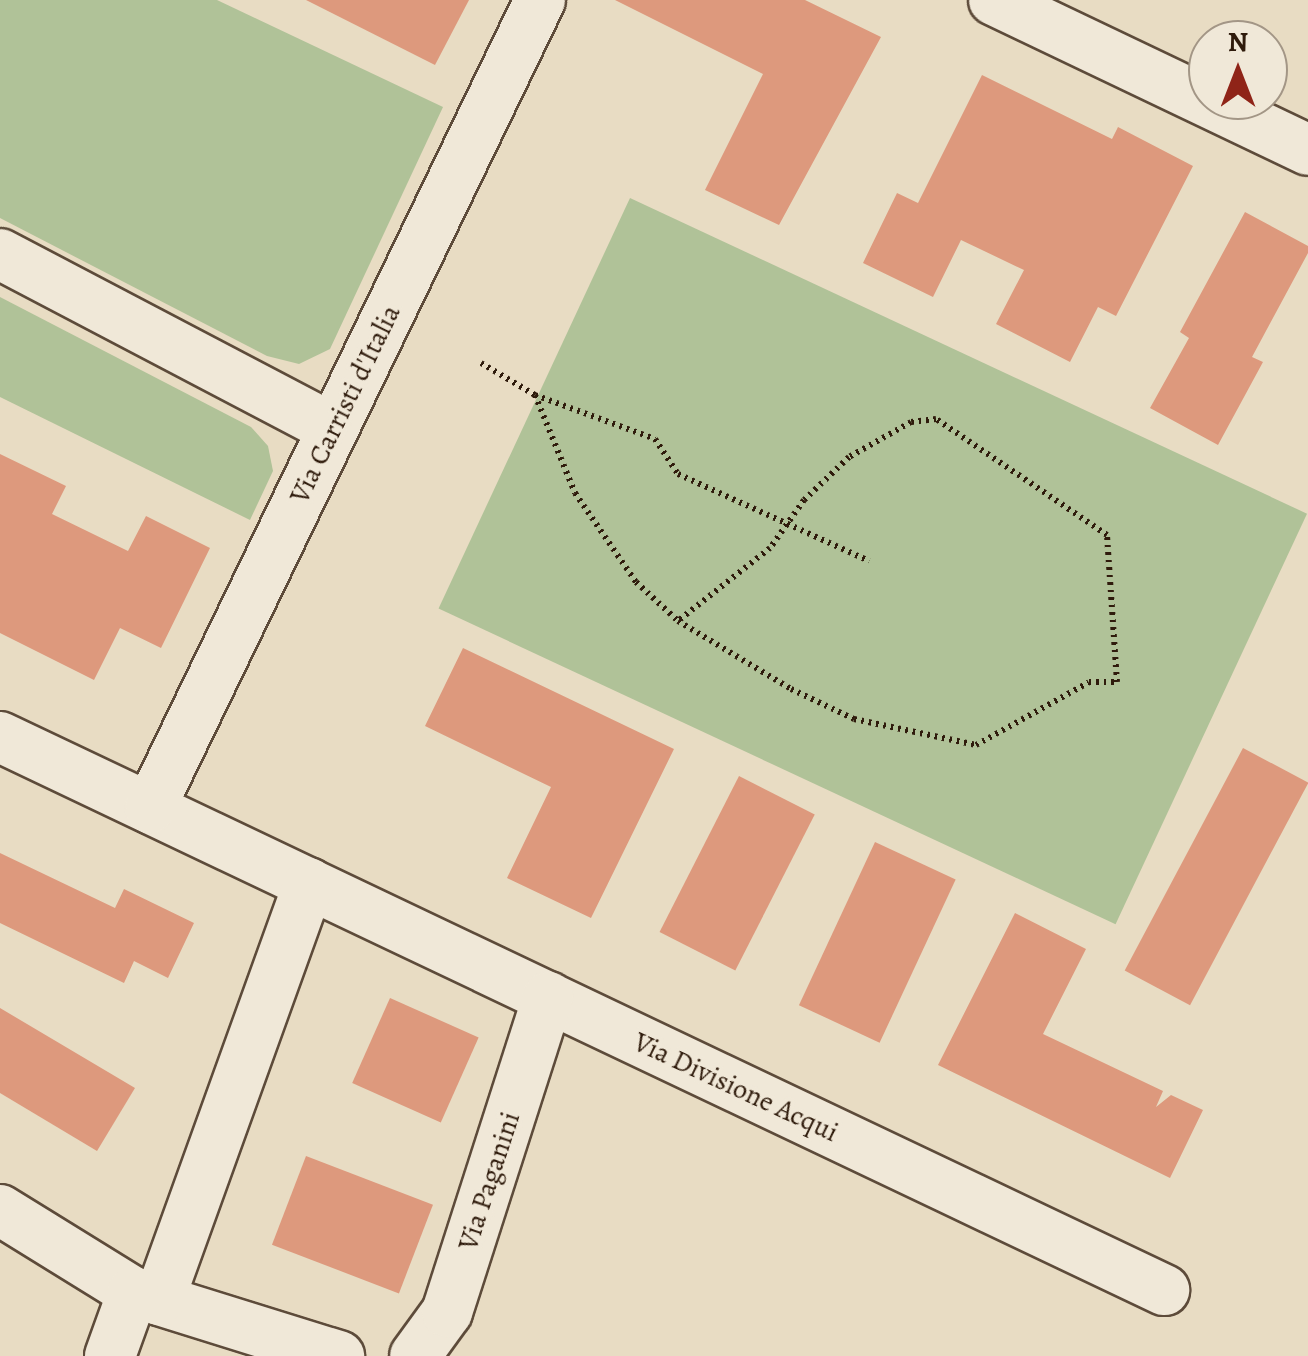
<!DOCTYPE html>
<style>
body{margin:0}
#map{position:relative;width:1308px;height:1356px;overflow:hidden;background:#e8dcc3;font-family:Alegreya,serif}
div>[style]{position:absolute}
.green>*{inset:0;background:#b0c298;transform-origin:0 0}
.building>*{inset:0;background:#dd997d;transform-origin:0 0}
.path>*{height:6px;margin-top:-3px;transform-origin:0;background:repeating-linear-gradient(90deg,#2f1b0c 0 2.5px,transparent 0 7.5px)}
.roads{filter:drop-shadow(2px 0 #5d4b3a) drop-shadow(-2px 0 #5d4b3a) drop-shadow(0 2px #5d4b3a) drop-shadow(0 -2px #5d4b3a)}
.minor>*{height:50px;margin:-25px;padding:0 25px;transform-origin:25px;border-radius:25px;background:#f0e8d8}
span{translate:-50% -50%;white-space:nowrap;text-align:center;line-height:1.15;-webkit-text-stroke:8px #f0e8d8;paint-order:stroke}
.street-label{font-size:28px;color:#2f1b0c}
.north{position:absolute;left:1188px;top:20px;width:100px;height:100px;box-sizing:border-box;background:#f0e8d8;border:2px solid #a39686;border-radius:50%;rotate:0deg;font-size:28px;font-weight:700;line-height:40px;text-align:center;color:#2f1b0c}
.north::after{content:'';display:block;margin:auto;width:35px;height:45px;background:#8f2418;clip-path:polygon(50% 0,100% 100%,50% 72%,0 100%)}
</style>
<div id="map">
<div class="green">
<i style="clip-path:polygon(0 0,217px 0,443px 107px,330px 349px,299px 364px,267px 356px,0 218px)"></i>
<i style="left:630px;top:198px;width:747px;height:453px;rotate:25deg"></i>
<i style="clip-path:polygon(0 297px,251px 427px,268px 446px,273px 471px,250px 520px,0 397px)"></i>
</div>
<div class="building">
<i style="clip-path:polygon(306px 0,469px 0,435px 65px)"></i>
<i style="clip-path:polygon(615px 0,805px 0,881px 37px,779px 225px,705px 190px,763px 74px)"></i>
<i style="clip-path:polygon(982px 75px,1112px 139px,1118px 127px,1193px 166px,1116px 316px,1098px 307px,1070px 362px,996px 324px,1024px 270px,961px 240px,933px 297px,863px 263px,897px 193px,918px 203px)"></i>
<i style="clip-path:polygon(1245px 212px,1308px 246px,1308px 253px,1252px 357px,1263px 362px,1218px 445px,1150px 408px,1189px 338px,1180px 332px)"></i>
<i style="clip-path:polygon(0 454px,66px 486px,52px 514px,128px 551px,146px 516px,210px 548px,161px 648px,120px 628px,94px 680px,0 633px)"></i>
<i style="clip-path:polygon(463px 648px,674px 749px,591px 918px,507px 878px,551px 787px,425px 726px)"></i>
<i style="left:1243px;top:748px;width:74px;height:252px;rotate:28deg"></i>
<i style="left:739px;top:776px;width:85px;height:175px;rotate:27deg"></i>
<i style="left:875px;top:842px;width:89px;height:180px;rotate:25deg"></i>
<i style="clip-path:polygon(0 853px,115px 908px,124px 889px,194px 923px,168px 978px,134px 961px,124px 983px,0 923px)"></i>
<i style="clip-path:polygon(1015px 913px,1086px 949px,1043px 1034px,1163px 1091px,1156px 1107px,1171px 1095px,1203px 1110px,1170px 1178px,938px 1065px)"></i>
<i style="left:390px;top:998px;width:97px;height:93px;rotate:24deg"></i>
<i style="clip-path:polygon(0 1008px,135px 1088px,97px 1151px,0 1093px)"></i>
<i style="left:306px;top:1156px;width:136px;height:95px;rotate:21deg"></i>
</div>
<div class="path">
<i style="left:481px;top:363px;width:63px;rotate:30.7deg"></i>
<i style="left:535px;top:395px;width:128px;rotate:20.1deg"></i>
<i style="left:655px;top:439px;width:42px;rotate:56.7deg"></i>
<i style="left:678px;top:474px;width:210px;rotate:24.5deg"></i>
<i style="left:535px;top:395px;width:106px;rotate:67.8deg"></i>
<i style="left:575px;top:493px;width:108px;rotate:55.6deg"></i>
<i style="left:636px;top:582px;width:57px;rotate:42.9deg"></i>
<i style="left:678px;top:621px;width:132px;rotate:31deg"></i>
<i style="left:791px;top:689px;width:70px;rotate:25.5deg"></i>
<i style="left:854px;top:719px;width:125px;rotate:12deg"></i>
<i style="left:976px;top:745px;width:129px;rotate:-29.1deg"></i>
<i style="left:1089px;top:682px;width:28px"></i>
<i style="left:1117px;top:682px;width:147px;rotate:-93.9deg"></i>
<i style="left:1107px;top:535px;width:207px;rotate:-145.8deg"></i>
<i style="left:936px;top:419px;width:25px;rotate:173deg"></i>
<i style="left:911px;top:422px;width:71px;rotate:150.6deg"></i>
<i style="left:849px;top:457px;width:62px;rotate:136.3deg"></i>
<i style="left:804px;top:500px;width:59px;rotate:125.3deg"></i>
<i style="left:770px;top:548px;width:117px;rotate:141.6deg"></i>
</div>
<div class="roads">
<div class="minor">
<i style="left:994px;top:0;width:348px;rotate:25.5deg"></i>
<i style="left:0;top:254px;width:376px;rotate:27.7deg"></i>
<i style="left:0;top:737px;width:1289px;rotate:25.41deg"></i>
<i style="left:150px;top:808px;width:897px;rotate:-64.23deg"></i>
<i style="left:0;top:1210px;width:156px;rotate:31.7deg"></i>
<i style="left:133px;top:1292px;width:216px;rotate:17.3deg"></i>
<i style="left:159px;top:1300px;width:443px;rotate:-70.2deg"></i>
<i style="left:110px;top:1356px;width:68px;rotate:-70.2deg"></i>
<i style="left:415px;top:1356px;width:54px;rotate:-54deg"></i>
<i style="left:447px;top:1312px;width:331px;rotate:-72.2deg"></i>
</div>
</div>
<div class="street-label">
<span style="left:345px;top:404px;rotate:-64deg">Via Carristi d'Italia</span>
<span style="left:736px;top:1087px;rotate:25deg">Via Divisione Acqui</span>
<span style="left:489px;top:1181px;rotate:-72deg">Via Paganini</span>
</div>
<div class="north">N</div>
</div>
